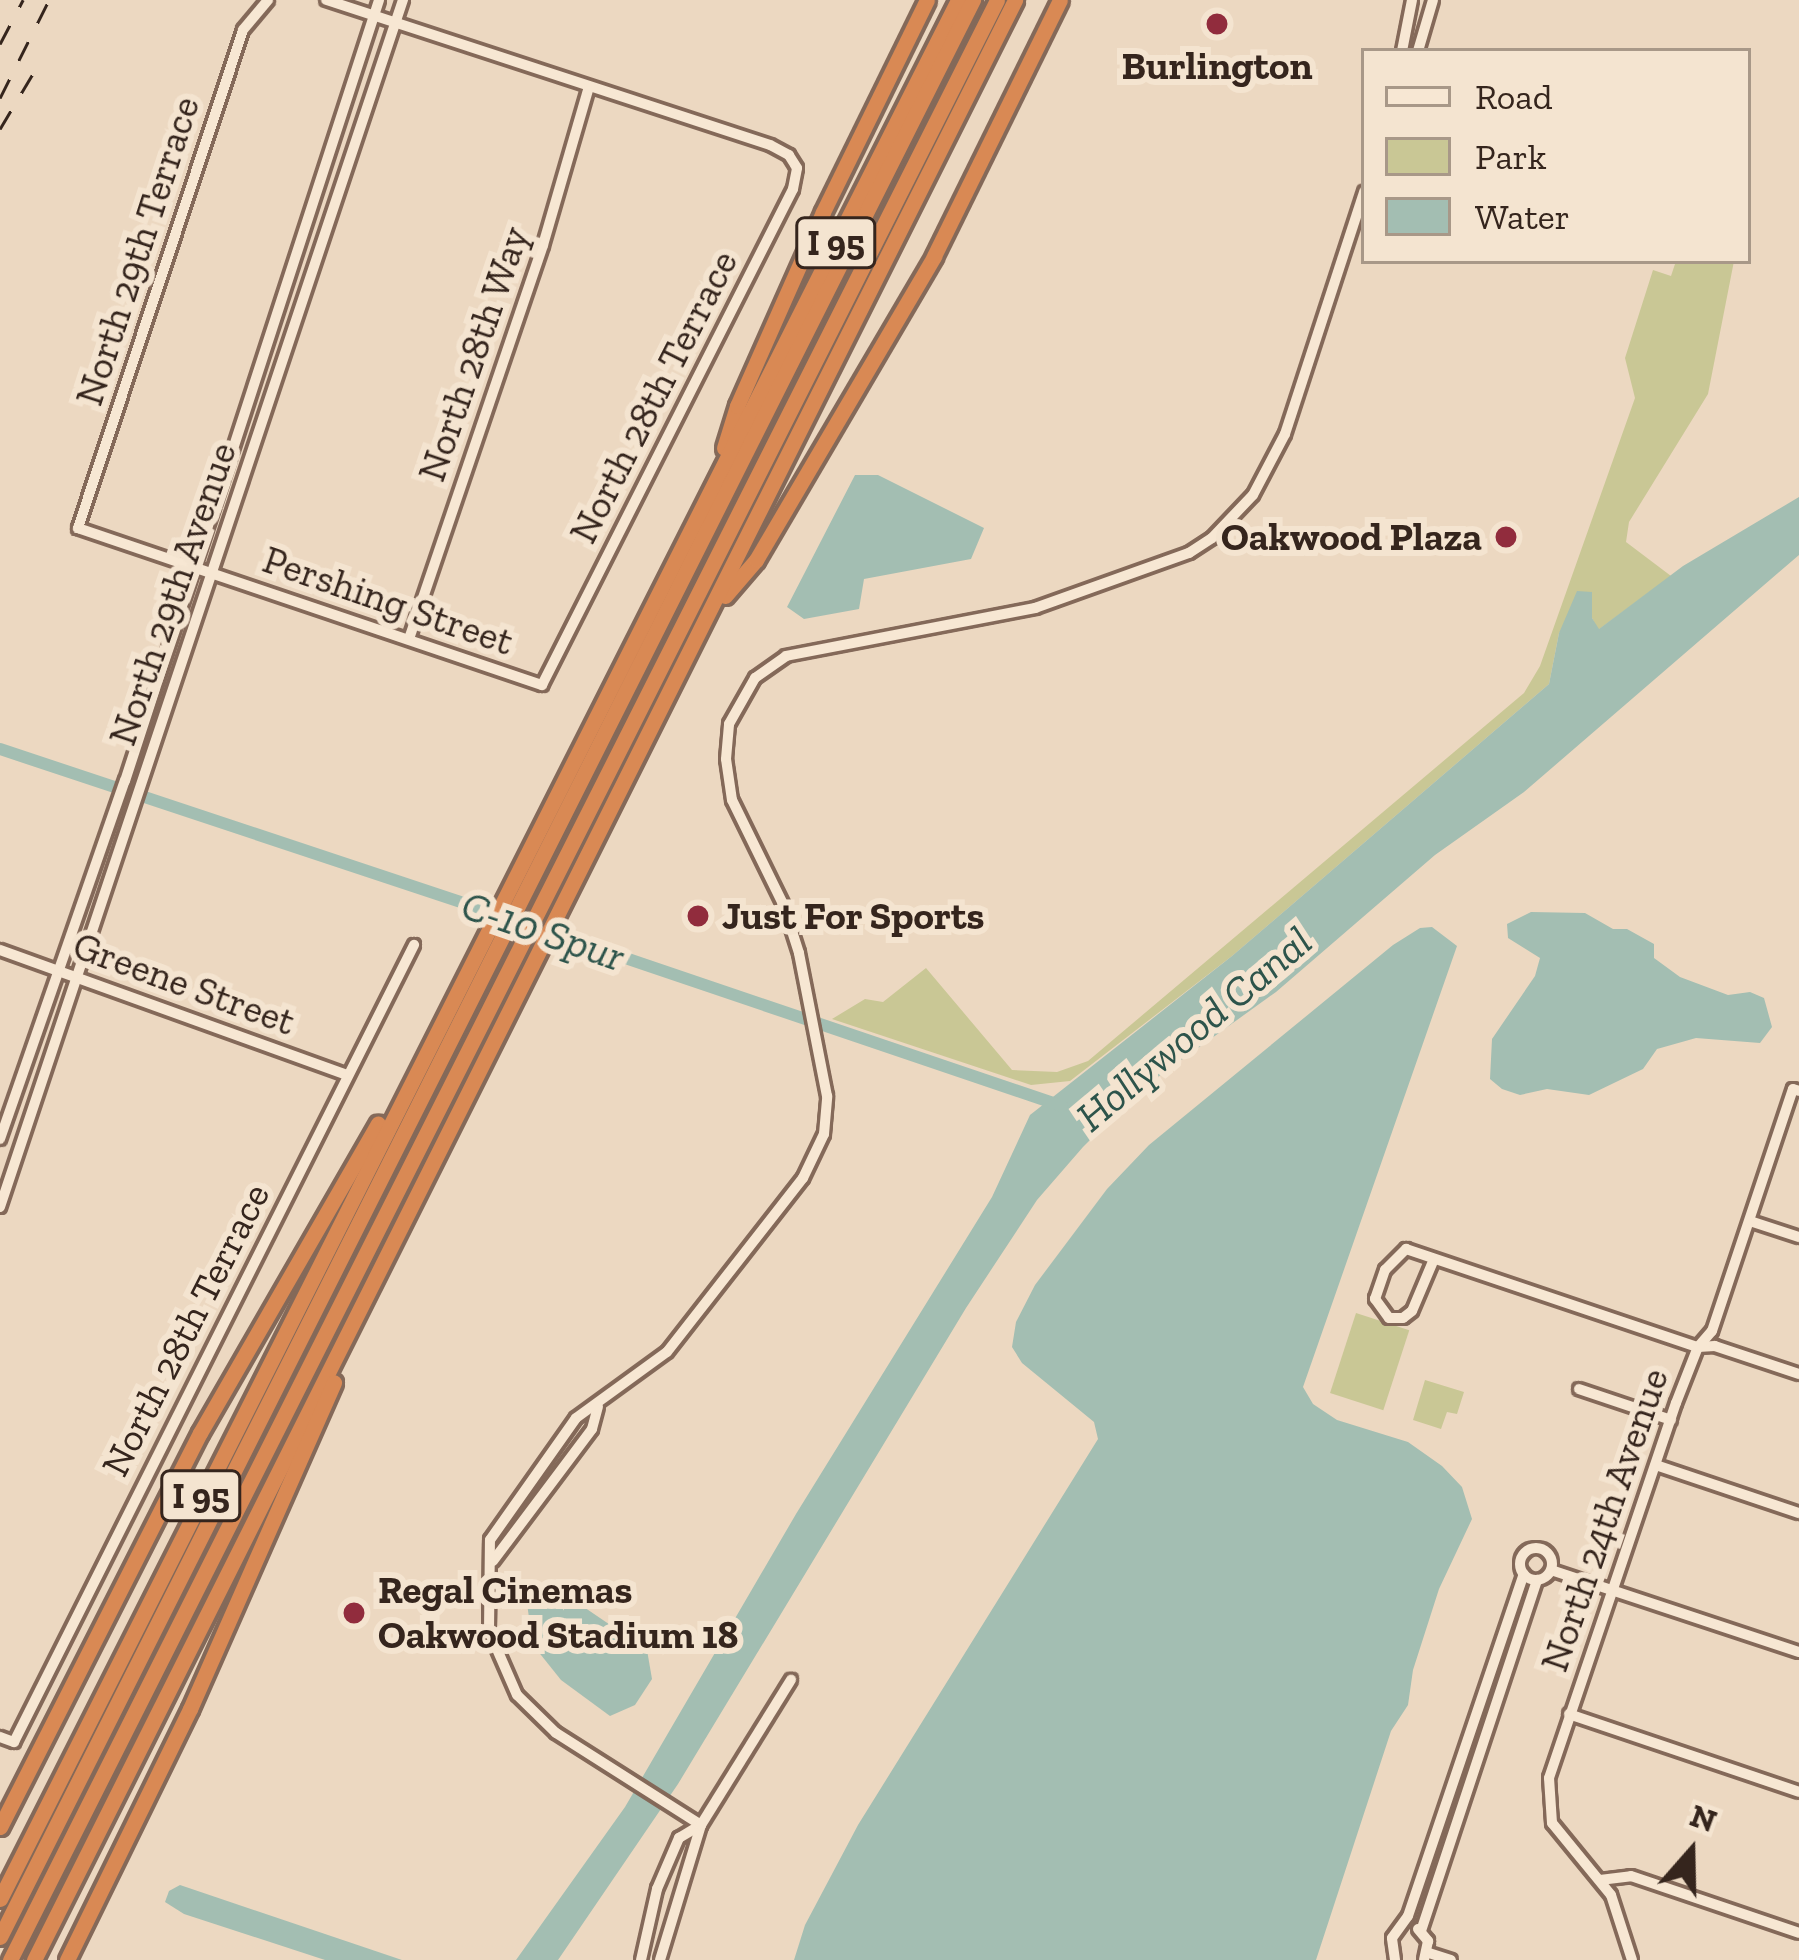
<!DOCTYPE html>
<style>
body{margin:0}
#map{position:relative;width:1799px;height:1960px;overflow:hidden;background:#ecd8c1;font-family:"Zilla Slab",serif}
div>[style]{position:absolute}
.green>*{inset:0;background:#c9c795;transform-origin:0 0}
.water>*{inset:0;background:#a3beb2}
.canal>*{height:12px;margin:-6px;padding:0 6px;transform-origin:6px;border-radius:6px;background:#a3beb2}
.roads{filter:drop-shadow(3px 0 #846959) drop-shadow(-3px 0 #846959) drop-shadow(0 3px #846959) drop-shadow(0 -3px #846959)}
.minor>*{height:10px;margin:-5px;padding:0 5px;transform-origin:5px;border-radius:5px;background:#f7e7d3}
.minor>.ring{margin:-5px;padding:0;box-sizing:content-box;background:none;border:10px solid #f7e7d3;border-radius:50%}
.highway>*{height:15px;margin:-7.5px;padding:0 7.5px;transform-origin:7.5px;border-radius:7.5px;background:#d98954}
.rail>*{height:3px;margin-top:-1.5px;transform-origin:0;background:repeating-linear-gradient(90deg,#35251d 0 21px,transparent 0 42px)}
.dots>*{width:33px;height:33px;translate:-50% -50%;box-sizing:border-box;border:6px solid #f4e4d0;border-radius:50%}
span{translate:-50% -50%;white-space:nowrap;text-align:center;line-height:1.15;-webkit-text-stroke:12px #f4e4d0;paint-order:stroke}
.shield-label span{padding:3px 9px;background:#f4e4d0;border:3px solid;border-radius:9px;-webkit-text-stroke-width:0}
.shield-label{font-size:36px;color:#35251d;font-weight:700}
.poi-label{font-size:39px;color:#35251d;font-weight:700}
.right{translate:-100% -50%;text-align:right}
.left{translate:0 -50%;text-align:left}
.street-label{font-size:39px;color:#35251d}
.water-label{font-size:42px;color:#2d544b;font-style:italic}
.legend{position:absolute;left:1361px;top:48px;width:390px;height:216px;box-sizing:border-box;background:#f4e4d0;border:3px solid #a89888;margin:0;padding:15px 21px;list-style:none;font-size:36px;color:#35251d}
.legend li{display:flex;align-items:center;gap:24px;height:60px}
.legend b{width:60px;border:3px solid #a89888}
.north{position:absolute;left:1631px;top:1792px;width:120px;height:120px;-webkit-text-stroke:9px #f4e4d0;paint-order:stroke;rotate:20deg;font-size:33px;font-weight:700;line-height:48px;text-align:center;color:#35251d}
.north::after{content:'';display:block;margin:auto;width:42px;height:54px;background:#35251d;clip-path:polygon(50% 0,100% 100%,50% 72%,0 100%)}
</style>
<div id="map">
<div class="green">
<i style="clip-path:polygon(1676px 261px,1734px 261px,1708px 394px,1629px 522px,1626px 542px,1671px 576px,1598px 630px,1592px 618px,1592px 593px,1559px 633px,1549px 684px,1232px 956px,1070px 1081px,1031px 1085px,832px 1019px,865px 999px,883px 1002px,926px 968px,1012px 1070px,1057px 1072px,1088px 1061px,1524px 693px,1540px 666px,1635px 398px,1625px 358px,1653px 270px,1671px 276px)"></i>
<i style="left:1356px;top:1313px;width:56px;height:84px;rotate:18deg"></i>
<i style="clip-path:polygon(1425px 1380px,1464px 1392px,1457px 1414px,1447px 1412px,1441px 1429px,1413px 1420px)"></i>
</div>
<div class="water">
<i style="clip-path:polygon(855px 475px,878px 475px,984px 528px,971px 559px,864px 579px,859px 609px,804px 619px,787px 607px)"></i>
<i style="clip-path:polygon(1799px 497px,1799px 555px,1524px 792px,1435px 855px,1276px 992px,1141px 1089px,1083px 1147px,1037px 1200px,966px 1308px,678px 1784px,558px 1960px,516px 1960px,625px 1807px,796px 1514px,992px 1197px,1030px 1115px,1232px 956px,1549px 684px,1559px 633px,1577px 591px,1592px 592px,1592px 618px,1599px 629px,1683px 566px)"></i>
<i style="clip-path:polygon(1531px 912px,1585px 913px,1613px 929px,1627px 929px,1654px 944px,1654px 958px,1680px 977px,1728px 995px,1750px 992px,1764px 998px,1772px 1027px,1760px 1043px,1696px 1038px,1657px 1049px,1643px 1069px,1589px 1095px,1547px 1089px,1520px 1095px,1502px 1089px,1490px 1079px,1492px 1039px,1535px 976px,1540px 958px,1508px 938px,1507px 924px)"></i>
<i style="clip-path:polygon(1432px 927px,1457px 946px,1303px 1387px,1313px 1404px,1337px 1420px,1408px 1442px,1442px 1466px,1462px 1487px,1472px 1519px,1439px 1589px,1413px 1670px,1408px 1705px,1391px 1731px,1316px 1960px,794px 1960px,805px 1925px,858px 1825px,1098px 1439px,1094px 1422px,1022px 1363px,1012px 1347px,1016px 1322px,1035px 1285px,1107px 1189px,1149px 1145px,1393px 945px,1420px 928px)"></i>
<i style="clip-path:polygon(532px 1582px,575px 1601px,647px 1650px,652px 1679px,635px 1705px,610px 1716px,561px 1680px,533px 1645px,525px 1590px)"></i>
<i style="clip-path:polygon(180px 1885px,402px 1960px,325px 1960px,184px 1914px,165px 1902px,169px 1891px)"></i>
</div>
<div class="canal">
<i style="left:0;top:749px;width:527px;rotate:18.37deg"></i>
<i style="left:525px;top:924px;width:567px;rotate:18.72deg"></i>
</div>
<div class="roads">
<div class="minor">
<i style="left:268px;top:0;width:39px;rotate:130deg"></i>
<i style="left:243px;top:30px;width:525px;rotate:108.33deg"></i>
<i style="left:78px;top:528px;width:490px;rotate:18.7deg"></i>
<i style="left:542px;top:685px;width:556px;rotate:-63.16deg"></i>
<i style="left:793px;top:189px;width:21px;rotate:-79deg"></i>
<i style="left:797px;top:168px;width:15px;rotate:-122deg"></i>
<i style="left:789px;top:155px;width:21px;rotate:-152deg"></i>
<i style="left:770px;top:145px;width:467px;rotate:-161.9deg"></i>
<i style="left:1402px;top:51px;width:52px;rotate:-78.9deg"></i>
<i style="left:1418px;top:51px;width:53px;rotate:-73.6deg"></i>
<i style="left:409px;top:639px;width:416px;rotate:-71.2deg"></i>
<i style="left:543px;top:245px;width:165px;rotate:-73.8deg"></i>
<i style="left:0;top:950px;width:369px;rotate:19.8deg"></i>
<i style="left:0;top:1139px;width:379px;rotate:-70.8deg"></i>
<i style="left:125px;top:781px;width:821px;rotate:-71.98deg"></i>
<i style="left:0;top:1207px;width:1273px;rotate:-71.54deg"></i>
<i style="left:1750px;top:1221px;width:52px;rotate:18.1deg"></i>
<i style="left:1434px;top:1259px;width:56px;rotate:112.9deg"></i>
<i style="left:1412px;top:1311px;width:11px;rotate:142deg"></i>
<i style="left:1403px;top:1318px;width:14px;rotate:180deg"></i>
<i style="left:1389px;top:1318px;width:24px;rotate:-126deg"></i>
<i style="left:1375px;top:1299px;width:31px;rotate:-71deg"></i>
<i style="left:1385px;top:1270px;width:30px;rotate:-45deg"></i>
<i style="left:1406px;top:1249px;width:308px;rotate:18.6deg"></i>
<i style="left:1698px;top:1347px;width:17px;rotate:-3deg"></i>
<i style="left:1715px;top:1346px;width:89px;rotate:18.4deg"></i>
<i style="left:1579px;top:1389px;width:97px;rotate:18.6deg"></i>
<i style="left:1656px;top:1465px;width:151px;rotate:18.6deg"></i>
<i class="ring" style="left:1520px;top:1548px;width:22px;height:22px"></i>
<i style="left:493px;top:1561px;width:165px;rotate:-53.1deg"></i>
<i style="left:592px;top:1429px;width:23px;rotate:-75deg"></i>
<i style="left:1551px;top:1570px;width:261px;rotate:18.3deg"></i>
<i style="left:1569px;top:1714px;width:243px;rotate:18.7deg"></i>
<i style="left:0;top:1737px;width:15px;rotate:20deg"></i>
<i style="left:14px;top:1742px;width:892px;rotate:-63.35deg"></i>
<i style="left:701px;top:1825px;width:172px;rotate:-147.6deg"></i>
<i style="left:556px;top:1733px;width:54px;rotate:-135.7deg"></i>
<i style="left:517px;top:1695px;width:70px;rotate:-113.6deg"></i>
<i style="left:489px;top:1631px;width:91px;rotate:-89.4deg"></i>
<i style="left:490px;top:1540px;width:149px;rotate:-54.8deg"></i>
<i style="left:576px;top:1418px;width:112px;rotate:-36deg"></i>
<i style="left:667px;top:1352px;width:221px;rotate:-52deg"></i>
<i style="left:803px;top:1178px;width:49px;rotate:-64.5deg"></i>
<i style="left:824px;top:1134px;width:38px;rotate:-85deg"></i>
<i style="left:827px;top:1096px;width:146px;rotate:-101.1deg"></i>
<i style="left:799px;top:953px;width:49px;rotate:-107.7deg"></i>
<i style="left:784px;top:906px;width:118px;rotate:-116.1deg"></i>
<i style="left:732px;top:800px;width:41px;rotate:-98.3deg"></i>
<i style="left:726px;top:759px;width:35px;rotate:-85deg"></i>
<i style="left:729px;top:724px;width:53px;rotate:-60.5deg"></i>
<i style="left:755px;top:678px;width:38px;rotate:-35deg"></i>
<i style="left:786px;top:656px;width:254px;rotate:-10.9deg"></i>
<i style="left:1035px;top:608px;width:164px;rotate:-19.7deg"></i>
<i style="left:1189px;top:553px;width:27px;rotate:-33deg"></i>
<i style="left:1212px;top:538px;width:59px;rotate:-46.4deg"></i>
<i style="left:1253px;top:495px;width:69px;rotate:-62.3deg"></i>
<i style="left:1285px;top:434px;width:255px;rotate:-71.9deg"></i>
<i style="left:1600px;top:1880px;width:31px;rotate:-7deg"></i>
<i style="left:1631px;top:1876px;width:177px;rotate:18.7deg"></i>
<i style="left:1418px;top:1929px;width:16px;rotate:50deg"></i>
<i style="left:1428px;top:1941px;width:19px;rotate:102deg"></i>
<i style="left:1421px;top:1931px;width:370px;rotate:-71.7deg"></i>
<i style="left:1429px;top:1953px;width:23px;rotate:18deg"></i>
<i style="left:641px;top:1960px;width:73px;rotate:-77.3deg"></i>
<i style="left:657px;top:1889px;width:56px;rotate:-66.7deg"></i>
<i style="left:679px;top:1838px;width:26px;rotate:-31deg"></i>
<i style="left:660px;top:1960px;width:141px;rotate:-73.1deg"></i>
<i style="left:701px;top:1825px;width:171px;rotate:-58.2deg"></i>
<i style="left:1395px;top:1960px;width:22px;rotate:-98deg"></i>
<i style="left:1392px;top:1938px;width:27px;rotate:-54deg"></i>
<i style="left:1408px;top:1916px;width:361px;rotate:-71.3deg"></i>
<i style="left:1632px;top:1960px;width:68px;rotate:-107.9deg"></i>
<i style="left:1611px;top:1895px;width:93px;rotate:-129.3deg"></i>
<i style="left:1552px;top:1823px;width:45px;rotate:-93.8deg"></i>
<i style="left:1549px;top:1778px;width:396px;rotate:-71.3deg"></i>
<i style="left:1676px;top:1403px;width:60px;rotate:-68.6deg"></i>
<i style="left:1698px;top:1347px;width:21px;rotate:-49deg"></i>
<i style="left:1712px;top:1331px;width:255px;rotate:-71.5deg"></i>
<i style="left:1793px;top:1089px;width:6px;rotate:18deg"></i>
</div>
<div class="highway">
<i style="left:724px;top:448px;width:44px;rotate:-72.8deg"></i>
<i style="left:737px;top:406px;width:212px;rotate:-66.1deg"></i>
<i style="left:823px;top:212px;width:236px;rotate:-63.9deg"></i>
<i style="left:725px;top:596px;width:48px;rotate:-49.3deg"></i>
<i style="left:756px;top:560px;width:352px;rotate:-59.6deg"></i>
<i style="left:934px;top:256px;width:285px;rotate:-63.8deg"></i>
<i style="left:0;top:1827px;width:442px;rotate:-63.1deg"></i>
<i style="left:200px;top:1433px;width:357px;rotate:-60.1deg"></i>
<i style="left:0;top:1899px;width:2127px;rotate:-63.23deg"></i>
<i style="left:0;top:1937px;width:2168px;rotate:-63.33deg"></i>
<i style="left:10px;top:1960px;width:2194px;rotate:-63.27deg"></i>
<i style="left:34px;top:1960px;width:2192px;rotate:-63.41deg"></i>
<i style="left:67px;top:1960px;width:280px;rotate:-63.9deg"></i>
<i style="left:190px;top:1709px;width:357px;rotate:-66.2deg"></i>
</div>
</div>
<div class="rail">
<i style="left:0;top:44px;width:50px;rotate:-62.4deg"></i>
<i style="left:0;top:98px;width:110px;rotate:-63.4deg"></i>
<i style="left:0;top:129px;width:78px;rotate:-59.2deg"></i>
</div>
<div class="dots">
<i style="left:1217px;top:24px;background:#912c3d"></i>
<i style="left:1506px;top:537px;background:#912c3d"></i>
<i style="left:698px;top:916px;background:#912c3d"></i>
<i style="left:354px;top:1613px;background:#912c3d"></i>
</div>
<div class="shield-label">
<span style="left:836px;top:243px">I 95</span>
<span style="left:201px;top:1496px">I 95</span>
</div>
<div class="poi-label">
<span style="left:1217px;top:66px">Burlington</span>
<span class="right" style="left:1482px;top:537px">Oakwood Plaza</span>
<span class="left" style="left:722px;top:916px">Just For Sports</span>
<span class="left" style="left:378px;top:1613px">Regal Cinemas<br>Oakwood Stadium 18</span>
</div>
<div class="street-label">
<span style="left:138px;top:251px;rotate:-72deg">North 29th Terrace</span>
<span style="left:474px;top:354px;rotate:-71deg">North 28th Way</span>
<span style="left:654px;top:397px;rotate:-63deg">North 28th Terrace</span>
<span style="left:173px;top:594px;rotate:-71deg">North 29th Avenue</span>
<span style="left:388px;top:601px;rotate:19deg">Pershing Street</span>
<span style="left:184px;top:984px;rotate:20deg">Greene Street</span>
<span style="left:186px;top:1330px;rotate:-63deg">North 28th Terrace</span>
<span style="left:1605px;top:1520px;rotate:-71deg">North 24th Avenue</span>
</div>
<div class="water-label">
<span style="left:543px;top:931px;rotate:19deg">C-10 Spur</span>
<span style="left:1194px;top:1029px;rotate:-40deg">Hollywood Canal</span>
</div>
<ul class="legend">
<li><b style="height:15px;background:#f7e7d3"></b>Road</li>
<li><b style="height:33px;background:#c9c795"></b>Park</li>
<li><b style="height:33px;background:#a3beb2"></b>Water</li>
</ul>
<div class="north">N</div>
</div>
